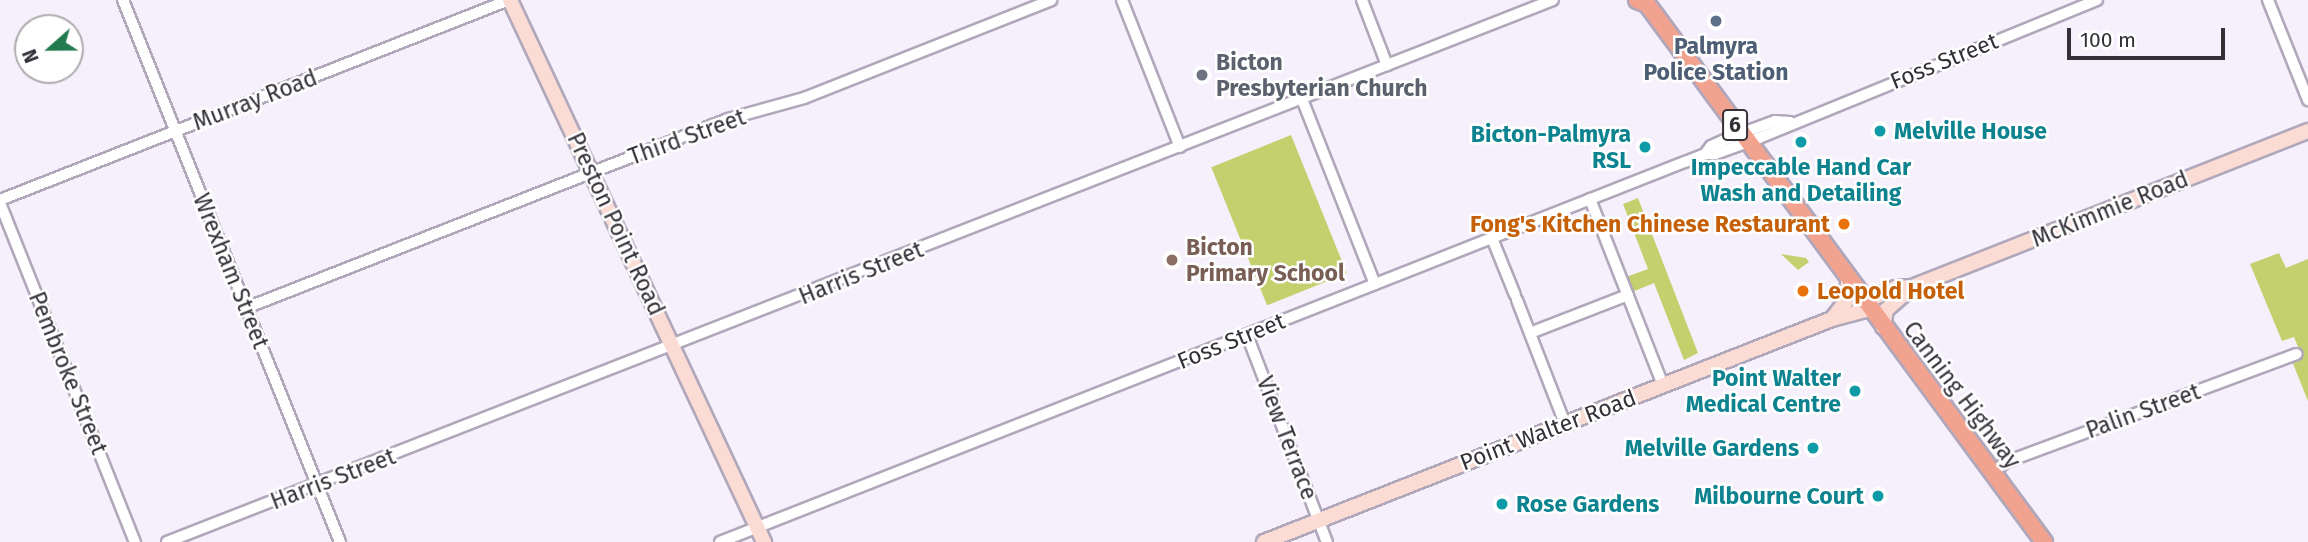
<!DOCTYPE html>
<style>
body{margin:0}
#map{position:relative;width:2308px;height:542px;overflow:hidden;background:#f6f0fd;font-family:"Fira Sans",sans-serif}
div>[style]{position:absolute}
.green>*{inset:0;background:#c4cf6e;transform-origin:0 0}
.roads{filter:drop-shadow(2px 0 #b0a7bb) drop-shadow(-2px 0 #b0a7bb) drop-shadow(0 2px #b0a7bb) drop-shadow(0 -2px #b0a7bb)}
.minor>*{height:10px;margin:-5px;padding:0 5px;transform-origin:5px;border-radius:5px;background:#fff}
.secondary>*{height:14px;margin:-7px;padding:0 7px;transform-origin:7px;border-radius:7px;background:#fadcd5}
.trunk>*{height:16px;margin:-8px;padding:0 8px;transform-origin:8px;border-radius:8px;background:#f2a38f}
.dots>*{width:19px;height:19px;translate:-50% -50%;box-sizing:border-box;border:4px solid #fff;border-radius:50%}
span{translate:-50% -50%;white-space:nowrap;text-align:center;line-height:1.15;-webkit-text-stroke:5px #fff;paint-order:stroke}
.shield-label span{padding:2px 5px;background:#fff;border:2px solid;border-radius:5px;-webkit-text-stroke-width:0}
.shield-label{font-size:21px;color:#343038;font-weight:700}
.service-label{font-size:23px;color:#4e5e75;font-weight:700}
.street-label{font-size:23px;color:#343038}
.worship-label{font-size:23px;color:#5b616d;font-weight:700}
.left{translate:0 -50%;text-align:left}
.culture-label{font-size:23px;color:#0d838f;font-weight:700}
.right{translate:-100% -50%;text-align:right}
.food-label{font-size:23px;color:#c56008;font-weight:700}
.education-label{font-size:23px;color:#785e54;font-weight:700}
.north{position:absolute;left:14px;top:14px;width:70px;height:70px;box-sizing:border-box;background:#fff;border:2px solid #aeacaf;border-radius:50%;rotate:249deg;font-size:19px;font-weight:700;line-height:28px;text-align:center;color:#343038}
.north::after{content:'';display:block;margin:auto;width:24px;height:32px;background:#227a4e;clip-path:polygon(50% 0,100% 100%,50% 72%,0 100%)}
.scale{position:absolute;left:2067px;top:28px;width:158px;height:32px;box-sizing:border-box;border:4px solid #343038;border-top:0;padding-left:9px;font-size:21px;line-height:24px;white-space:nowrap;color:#343038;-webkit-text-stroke:5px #fff;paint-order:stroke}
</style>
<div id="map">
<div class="green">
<i style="left:1291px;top:135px;width:149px;height:86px;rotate:68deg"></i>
<i style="clip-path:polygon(1638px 198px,1698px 353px,1684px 360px,1654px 283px,1632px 292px,1626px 277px,1648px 269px,1623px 204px)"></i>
<i style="clip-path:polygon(2279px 253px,2286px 268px,2308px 259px,2308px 401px,2292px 361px,2302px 357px,2294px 337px,2282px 341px,2250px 264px)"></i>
<i style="clip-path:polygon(1781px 254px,1806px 258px,1809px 262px,1798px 270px)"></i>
</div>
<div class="roads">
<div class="minor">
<i style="left:123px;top:0;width:584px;rotate:68.18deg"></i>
<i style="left:1122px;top:0;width:158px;rotate:68.5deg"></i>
<i style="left:1362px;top:0;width:70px;rotate:69deg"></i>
<i style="left:2268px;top:0;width:108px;rotate:68.2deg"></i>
<i style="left:1302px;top:99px;width:199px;rotate:68.5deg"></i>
<i style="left:1705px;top:154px;width:10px;rotate:-53deg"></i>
<i style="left:1711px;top:146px;width:20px;rotate:-24deg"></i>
<i style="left:1729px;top:138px;width:49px;rotate:-20.3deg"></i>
<i style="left:1775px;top:121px;width:15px;rotate:4deg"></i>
<i style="left:1590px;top:199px;width:200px;rotate:68.6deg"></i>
<i style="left:0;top:200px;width:547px;rotate:-21.45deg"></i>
<i style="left:0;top:203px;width:365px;rotate:68.3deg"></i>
<i style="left:1492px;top:238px;width:61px;rotate:68deg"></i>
<i style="left:1517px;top:300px;width:133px;rotate:68.8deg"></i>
<i style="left:246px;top:308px;width:518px;rotate:-21.41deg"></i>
<i style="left:728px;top:119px;width:79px;rotate:-15.4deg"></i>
<i style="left:804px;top:98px;width:266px;rotate:-21.6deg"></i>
<i style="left:1530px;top:333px;width:105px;rotate:-21.2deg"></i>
<i style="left:1247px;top:335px;width:222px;rotate:68.9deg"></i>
<i style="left:1992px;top:473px;width:18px;rotate:-38deg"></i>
<i style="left:2006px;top:462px;width:310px;rotate:-20.4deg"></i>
<i style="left:167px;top:542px;width:1488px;rotate:-21.36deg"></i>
<i style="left:720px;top:542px;width:1059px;rotate:-21.5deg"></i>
<i style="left:1705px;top:154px;width:10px"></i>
<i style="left:1715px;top:154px;width:47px;rotate:-20deg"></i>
<i style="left:1759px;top:138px;width:365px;rotate:-22.2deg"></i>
</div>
<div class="secondary">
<i style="left:510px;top:0;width:599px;rotate:64.89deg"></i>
<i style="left:1864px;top:302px;width:34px;rotate:-24deg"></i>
<i style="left:1895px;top:288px;width:17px;rotate:-3deg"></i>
<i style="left:1832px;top:319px;width:24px;rotate:-52deg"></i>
<i style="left:1847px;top:300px;width:20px;rotate:-87deg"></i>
<i style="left:1883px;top:327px;width:17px;rotate:-80deg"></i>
<i style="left:1886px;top:310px;width:35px;rotate:-41deg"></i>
<i style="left:1912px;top:287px;width:426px;rotate:-21.5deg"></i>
<i style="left:1264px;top:542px;width:610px;rotate:-21.44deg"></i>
<i style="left:1832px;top:319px;width:38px;rotate:-15deg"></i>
</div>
<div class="trunk">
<i style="left:1637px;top:0;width:11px;rotate:22deg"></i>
<i style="left:1647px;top:4px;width:669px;rotate:53.58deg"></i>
</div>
</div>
<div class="dots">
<i style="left:1716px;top:21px;background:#5c6f8a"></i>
<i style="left:1202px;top:75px;background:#6b7280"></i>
<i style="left:1880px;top:131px;background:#0f9aa8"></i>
<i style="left:1801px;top:142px;background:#0f9aa8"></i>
<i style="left:1645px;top:147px;background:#0f9aa8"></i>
<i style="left:1844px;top:224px;background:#e8710a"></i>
<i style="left:1172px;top:260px;background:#8d6e63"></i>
<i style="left:1803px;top:291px;background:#e8710a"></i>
<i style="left:1855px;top:391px;background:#0f9aa8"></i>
<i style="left:1813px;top:448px;background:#0f9aa8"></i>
<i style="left:1878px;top:496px;background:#0f9aa8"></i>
<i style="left:1502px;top:504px;background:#0f9aa8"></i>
</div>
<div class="shield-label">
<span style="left:1735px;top:125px">6</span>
</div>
<div class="service-label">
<span style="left:1716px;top:59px">Palmyra<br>Police Station</span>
</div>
<div class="street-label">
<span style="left:1944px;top:61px;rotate:-22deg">Foss Street</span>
<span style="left:255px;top:100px;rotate:-21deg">Murray Road</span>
<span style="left:687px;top:137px;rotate:-20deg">Third Street</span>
<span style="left:2110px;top:209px;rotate:-22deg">McKimmie Road</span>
<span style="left:616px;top:224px;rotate:65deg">Preston Point Road</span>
<span style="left:231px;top:271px;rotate:68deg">Wrexham Street</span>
<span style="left:861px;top:273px;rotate:-22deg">Harris Street</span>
<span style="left:1231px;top:341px;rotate:-22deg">Foss Street</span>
<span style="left:68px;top:373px;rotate:68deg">Pembroke Street</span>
<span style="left:1962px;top:395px;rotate:53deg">Canning Highway</span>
<span style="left:2143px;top:411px;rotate:-20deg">Palin Street</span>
<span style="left:1548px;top:430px;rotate:-21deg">Point Walter Road</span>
<span style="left:1287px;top:438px;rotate:69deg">View Terrace</span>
<span style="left:333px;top:479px;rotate:-21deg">Harris Street</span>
</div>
<div class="worship-label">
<span class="left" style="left:1216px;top:75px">Bicton<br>Presbyterian Church</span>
</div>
<div class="culture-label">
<span class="left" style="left:1894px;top:131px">Melville House</span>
<span class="right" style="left:1631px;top:147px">Bicton-Palmyra<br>RSL</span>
<span style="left:1801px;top:180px">Impeccable Hand Car<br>Wash and Detailing</span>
<span class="right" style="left:1841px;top:391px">Point Walter<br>Medical Centre</span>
<span class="right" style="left:1799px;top:448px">Melville Gardens</span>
<span class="right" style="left:1864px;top:496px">Milbourne Court</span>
<span class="left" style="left:1516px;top:504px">Rose Gardens</span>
</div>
<div class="food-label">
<span class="right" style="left:1830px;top:224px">Fong's Kitchen Chinese Restaurant</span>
<span class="left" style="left:1817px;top:291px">Leopold Hotel</span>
</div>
<div class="education-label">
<span class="left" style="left:1186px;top:260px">Bicton<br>Primary School</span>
</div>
<div class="north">N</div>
<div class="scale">100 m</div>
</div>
